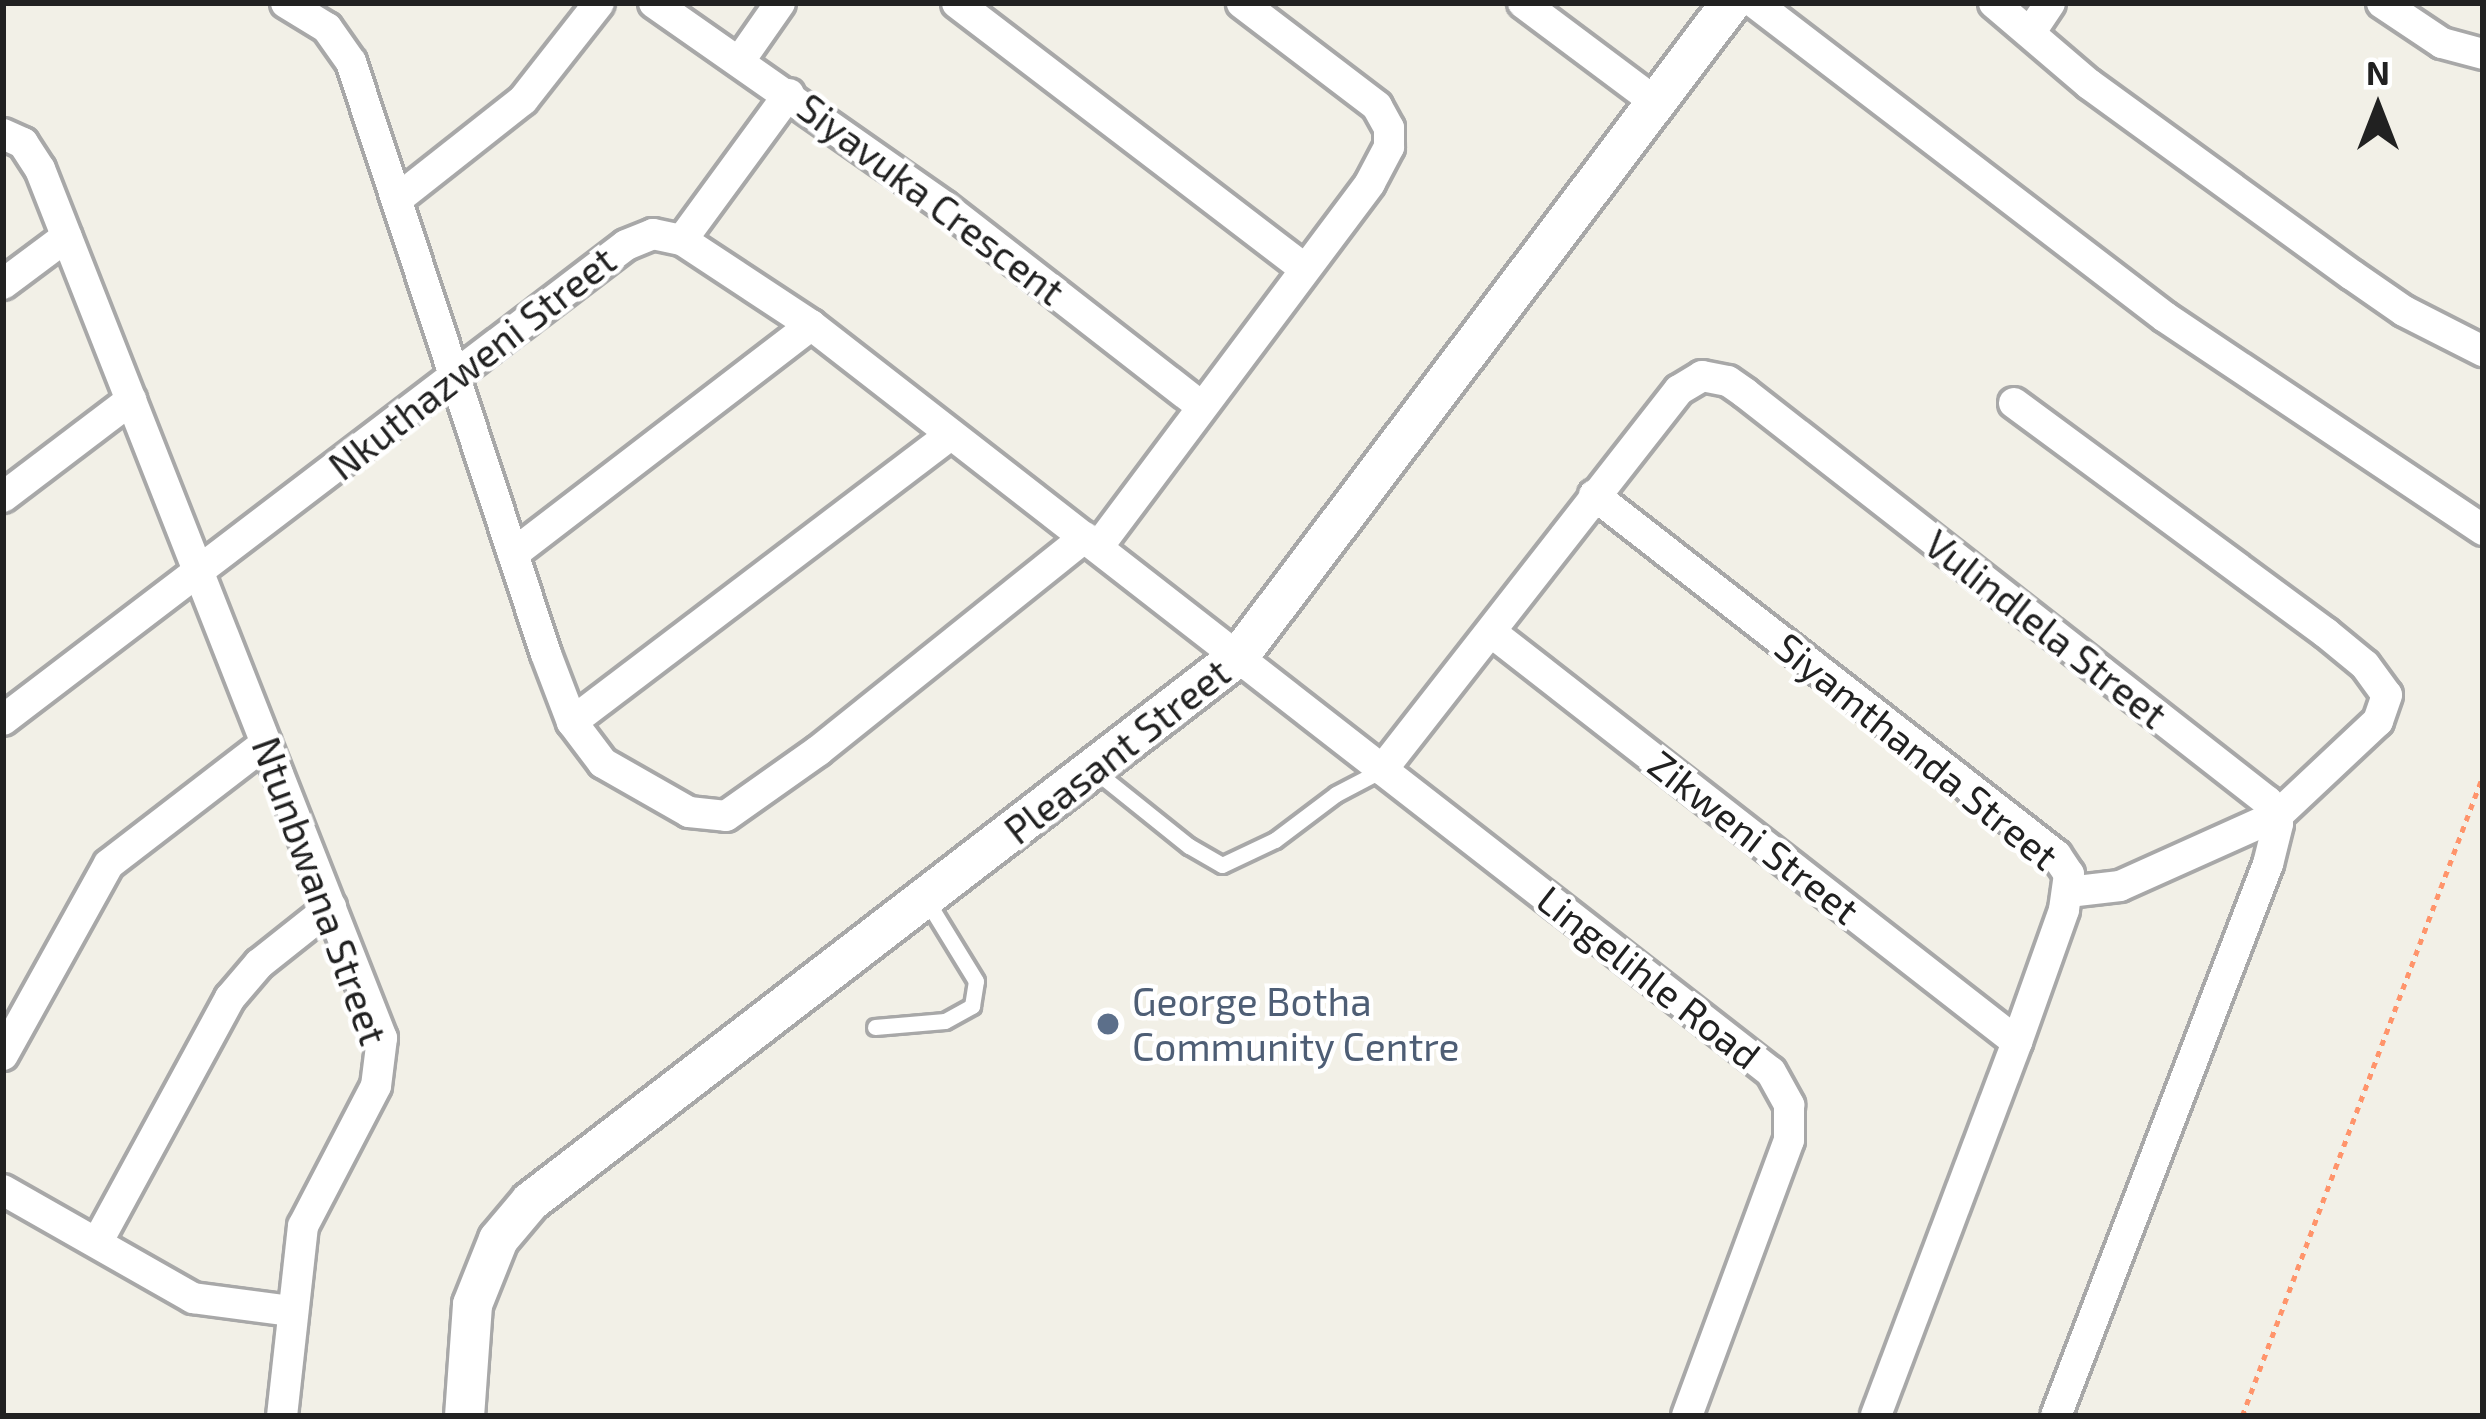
<!DOCTYPE html>
<style>
body{margin:0}
#map{position:relative;width:2486px;height:1419px;overflow:hidden;background:#f2f0e7;font-family:"Exo 2",sans-serif}
div>[style]{position:absolute}
.path>*{height:4.5px;margin-top:-2.25px;transform-origin:0;background:repeating-linear-gradient(90deg,#ff946b 0 6px,transparent 0 12px)}
.roads{filter:drop-shadow(3px 0 #a8a8a8) drop-shadow(-3px 0 #a8a8a8) drop-shadow(0 3px #a8a8a8) drop-shadow(0 -3px #a8a8a8)}
.service>*{height:15px;margin:-7.5px;padding:0 7.5px;transform-origin:7.5px;border-radius:7.5px;background:#fff}
.minor>*{height:30px;margin:-15px;padding:0 15px;transform-origin:15px;border-radius:15px;background:#fff}
.tertiary>*{height:39px;margin:-19.5px;padding:0 19.5px;transform-origin:19.5px;border-radius:19.5px;background:#fff}
.dots>*{width:33px;height:33px;translate:-50% -50%;box-sizing:border-box;border:6px solid #fff;border-radius:50%}
span{translate:-50% -50%;white-space:nowrap;text-align:center;line-height:1.15;-webkit-text-stroke:9px #fff;paint-order:stroke}
.street-label{font-size:39px;color:#212121}
.service-label{font-size:39px;color:#4e5e75}
.left{translate:0 -50%;text-align:left}
.frame{position:absolute;inset:0;border:6px solid #212121;pointer-events:none}
.north{position:absolute;left:2318px;top:48px;width:120px;height:120px;-webkit-text-stroke:9px #fff;paint-order:stroke;rotate:0deg;font-size:33px;font-weight:700;line-height:48px;text-align:center;color:#212121}
.north::after{content:'';display:block;margin:auto;width:42px;height:54px;background:#212121;clip-path:polygon(50% 0,100% 100%,50% 72%,0 100%)}
</style>
<div id="map">
<div class="path">
<i style="left:2242px;top:1416px;width:685px;rotate:-69.39deg"></i>
</div>
<div class="roads">
<div class="service">
<i style="left:1094px;top:770px;width:122px;rotate:38.7deg"></i>
<i style="left:1189px;top:846px;width:38px;rotate:30deg"></i>
<i style="left:1222px;top:865px;width:59px;rotate:-25.3deg"></i>
<i style="left:1275px;top:840px;width:76px;rotate:-37deg"></i>
<i style="left:1336px;top:794px;width:52px;rotate:-27.6deg"></i>
<i style="left:875px;top:1027px;width:70px;rotate:-4.9deg"></i>
<i style="left:945px;top:1021px;width:31px;rotate:-29deg"></i>
<i style="left:972px;top:1006px;width:25px;rotate:-81deg"></i>
<i style="left:976px;top:981px;width:94px;rotate:-121.5deg"></i>
</div>
<div class="minor">
<i style="left:286px;top:3px;width:48px;rotate:31.4deg"></i>
<i style="left:327px;top:28px;width:42px;rotate:54.8deg"></i>
<i style="left:351px;top:62px;width:623px;rotate:71.77deg"></i>
<i style="left:546px;top:654px;width:73px;rotate:69.1deg"></i>
<i style="left:572px;top:722px;width:51px;rotate:52.9deg"></i>
<i style="left:603px;top:763px;width:99px;rotate:29.7deg"></i>
<i style="left:689px;top:812px;width:37px;rotate:6deg"></i>
<i style="left:726px;top:816px;width:113px;rotate:-35.2deg"></i>
<i style="left:818px;top:751px;width:342px;rotate:-38.7deg"></i>
<i style="left:654px;top:3px;width:354px;rotate:35deg"></i>
<i style="left:944px;top:206px;width:326px;rotate:37.9deg"></i>
<i style="left:957px;top:3px;width:438px;rotate:37.4deg"></i>
<i style="left:1523px;top:3px;width:164px;rotate:36.8deg"></i>
<i style="left:1755px;top:3px;width:516px;rotate:37.45deg"></i>
<i style="left:2165px;top:317px;width:383px;rotate:33.8deg"></i>
<i style="left:1994px;top:3px;width:125px;rotate:40.5deg"></i>
<i style="left:2089px;top:84px;width:325px;rotate:36deg"></i>
<i style="left:2352px;top:275px;width:63px;rotate:34.7deg"></i>
<i style="left:2404px;top:311px;width:89px;rotate:26.9deg"></i>
<i style="left:2382px;top:3px;width:72px;rotate:33.7deg"></i>
<i style="left:2442px;top:43px;width:42px;rotate:15deg"></i>
<i style="left:2032px;top:30px;width:32px;rotate:-56deg"></i>
<i style="left:741px;top:59px;width:68px;rotate:-55.1deg"></i>
<i style="left:3px;top:134px;width:22px;rotate:24deg"></i>
<i style="left:23px;top:143px;width:31px;rotate:57deg"></i>
<i style="left:40px;top:169px;width:934px;rotate:68.52deg"></i>
<i style="left:382px;top:1038px;width:48px;rotate:97.1deg"></i>
<i style="left:376px;top:1086px;width:158px;rotate:117.5deg"></i>
<i style="left:303px;top:1226px;width:191px;rotate:96.3deg"></i>
<i style="left:400px;top:197px;width:157px;rotate:-38.3deg"></i>
<i style="left:523px;top:100px;width:123px;rotate:-51.9deg"></i>
<i style="left:682px;top:240px;width:181px;rotate:-53.8deg"></i>
<i style="left:3px;top:284px;width:79px;rotate:-36.7deg"></i>
<i style="left:2014px;top:403px;width:388px;rotate:36.4deg"></i>
<i style="left:2326px;top:633px;width:50px;rotate:39.4deg"></i>
<i style="left:2365px;top:665px;width:37px;rotate:54deg"></i>
<i style="left:2387px;top:695px;width:28px;rotate:109deg"></i>
<i style="left:2378px;top:721px;width:137px;rotate:136.8deg"></i>
<i style="left:2278px;top:815px;width:173px;rotate:155.8deg"></i>
<i style="left:2120px;top:886px;width:52px;rotate:173.4deg"></i>
<i style="left:1594px;top:495px;width:586px;rotate:37.93deg"></i>
<i style="left:2056px;top:855px;width:23px;rotate:56deg"></i>
<i style="left:2069px;top:874px;width:36px;rotate:98deg"></i>
<i style="left:2064px;top:910px;width:140px;rotate:109.6deg"></i>
<i style="left:2017px;top:1042px;width:400px;rotate:110.7deg"></i>
<i style="left:3px;top:497px;width:161px;rotate:-37.2deg"></i>
<i style="left:1098px;top:547px;width:454px;rotate:-53.2deg"></i>
<i style="left:1370px;top:183px;width:41px;rotate:-62.2deg"></i>
<i style="left:1389px;top:147px;width:19px;rotate:-90deg"></i>
<i style="left:1389px;top:128px;width:25px;rotate:-119deg"></i>
<i style="left:1377px;top:106px;width:170px;rotate:-142.7deg"></i>
<i style="left:513px;top:554px;width:376px;rotate:-37.5deg"></i>
<i style="left:1491px;top:632px;width:667px;rotate:37.94deg"></i>
<i style="left:3px;top:720px;width:783px;rotate:-37.32deg"></i>
<i style="left:626px;top:245px;width:29px;rotate:-22deg"></i>
<i style="left:653px;top:234px;width:30px;rotate:12deg"></i>
<i style="left:682px;top:240px;width:154px;rotate:33.4deg"></i>
<i style="left:811px;top:325px;width:1216px;rotate:37.89deg"></i>
<i style="left:1771px;top:1072px;width:38px;rotate:61deg"></i>
<i style="left:1789px;top:1105px;width:35px;rotate:90deg"></i>
<i style="left:1789px;top:1140px;width:294px;rotate:110.3deg"></i>
<i style="left:572px;top:722px;width:475px;rotate:-37.2deg"></i>
<i style="left:1382px;top:770px;width:482px;rotate:-52deg"></i>
<i style="left:1679px;top:390px;width:27px;rotate:-31deg"></i>
<i style="left:1702px;top:376px;width:26px;rotate:11deg"></i>
<i style="left:1728px;top:381px;width:21px;rotate:35deg"></i>
<i style="left:1745px;top:393px;width:663px;rotate:38.01deg"></i>
<i style="left:2267px;top:801px;width:25px;rotate:64deg"></i>
<i style="left:2278px;top:824px;width:41px;rotate:104deg"></i>
<i style="left:2268px;top:864px;width:591px;rotate:111.01deg"></i>
<i style="left:3px;top:1055px;width:218px;rotate:-61deg"></i>
<i style="left:109px;top:864px;width:198px;rotate:-37.6deg"></i>
<i style="left:3px;top:1190px;width:219px;rotate:29.6deg"></i>
<i style="left:193px;top:1298px;width:98px;rotate:7.6deg"></i>
<i style="left:98px;top:1241px;width:277px;rotate:-61.5deg"></i>
<i style="left:230px;top:998px;width:45px;rotate:-49.5deg"></i>
<i style="left:259px;top:964px;width:92px;rotate:-38.4deg"></i>
</div>
<div class="tertiary">
<i style="left:464px;top:1416px;width:112px;rotate:-85.9deg"></i>
<i style="left:472px;top:1304px;width:70px;rotate:-68.2deg"></i>
<i style="left:498px;top:1239px;width:50px;rotate:-49.9deg"></i>
<i style="left:530px;top:1201px;width:895px;rotate:-37.6deg"></i>
<i style="left:1239px;top:655px;width:816px;rotate:-53.02deg"></i>
</div>
</div>
<div class="dots">
<i style="left:1108px;top:1024px;background:#5c6f8a"></i>
</div>
<div class="street-label">
<span style="left:931px;top:199px;rotate:37deg">Siyavuka Crescent</span>
<span style="left:472px;top:363px;rotate:-38deg">Nkuthazweni Street</span>
<span style="left:2046px;top:629px;rotate:38deg">Vulindlela Street</span>
<span style="left:1117px;top:751px;rotate:-38deg">Pleasant Street</span>
<span style="left:1917px;top:751px;rotate:39deg">Siyamthanda Street</span>
<span style="left:1754px;top:837px;rotate:38deg">Zikweni Street</span>
<span style="left:320px;top:891px;rotate:70deg">Ntunbwana Street</span>
<span style="left:1649px;top:977px;rotate:38deg">Lingelihle Road</span>
</div>
<div class="service-label">
<span class="left" style="left:1132px;top:1024px">George Botha<br>Community Centre</span>
</div>
<div class="frame"></div>
<div class="north">N</div>
</div>
